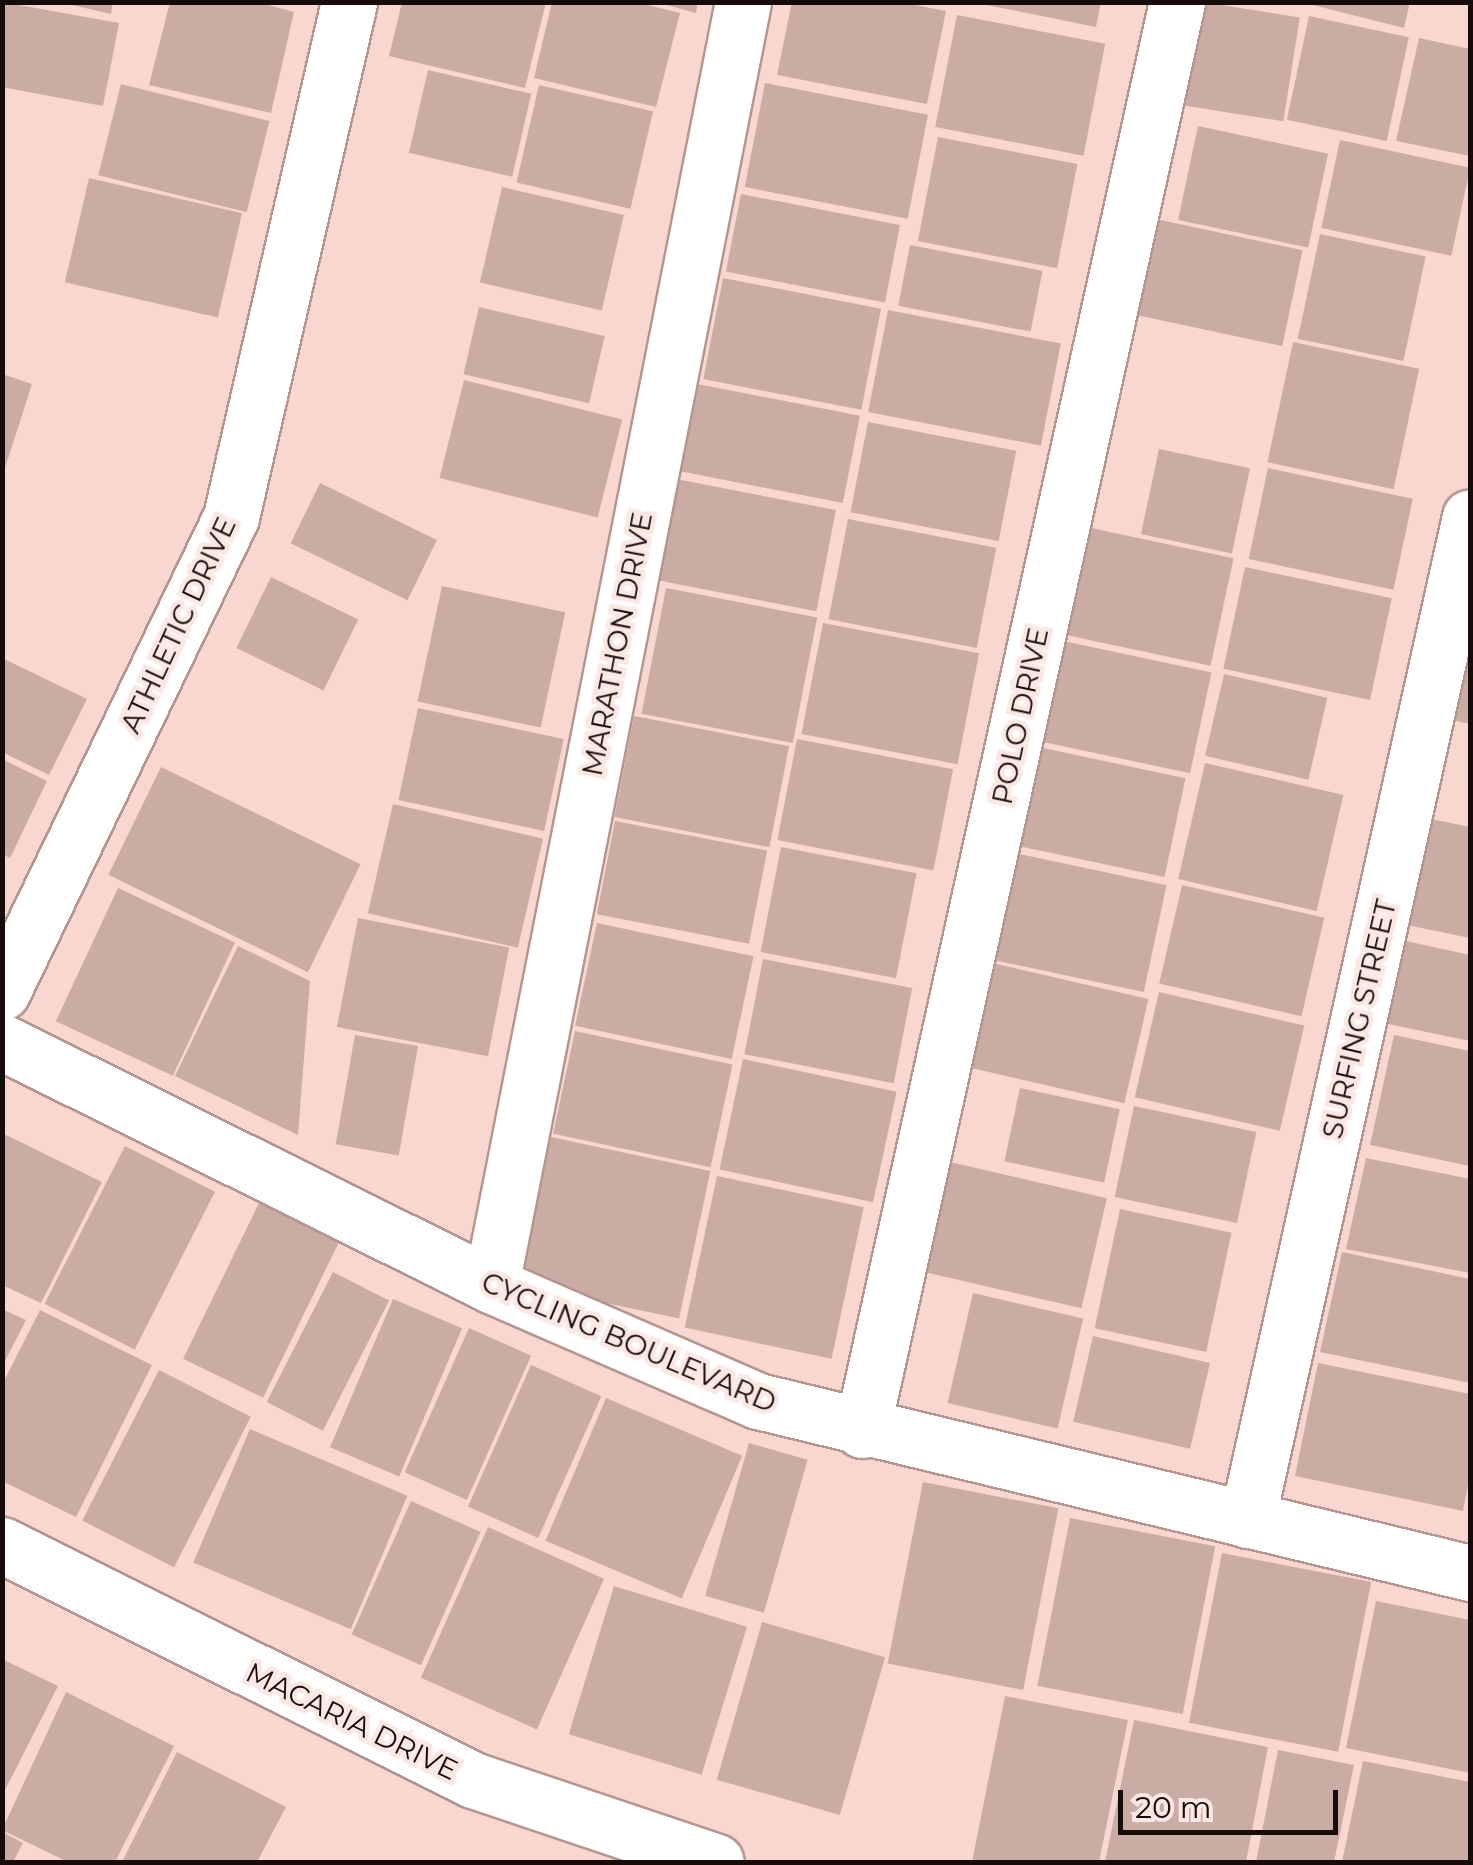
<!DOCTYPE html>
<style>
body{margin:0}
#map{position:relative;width:1473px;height:1865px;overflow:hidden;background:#f7d7cf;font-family:Montserrat,sans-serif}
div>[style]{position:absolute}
.building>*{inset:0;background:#cbaca5;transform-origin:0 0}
.roads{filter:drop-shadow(2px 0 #b4968f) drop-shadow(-2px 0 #b4968f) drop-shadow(0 2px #b4968f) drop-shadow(0 -2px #b4968f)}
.street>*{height:55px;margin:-27.5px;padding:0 27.5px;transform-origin:27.5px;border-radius:27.5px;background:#fff}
.secondary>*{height:55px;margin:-27.5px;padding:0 27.5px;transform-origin:27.5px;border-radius:27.5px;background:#fff}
span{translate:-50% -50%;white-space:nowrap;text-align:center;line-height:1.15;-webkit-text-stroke:9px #fbe7e3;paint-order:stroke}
.street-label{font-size:28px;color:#170c0a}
.frame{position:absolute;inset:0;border:5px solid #170c0a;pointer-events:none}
.scale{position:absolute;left:1118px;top:1790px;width:220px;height:45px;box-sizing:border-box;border:5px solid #170c0a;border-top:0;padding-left:12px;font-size:30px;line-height:35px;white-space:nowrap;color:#170c0a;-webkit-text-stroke:8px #fbe7e3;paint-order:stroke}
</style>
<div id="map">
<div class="building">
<i style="clip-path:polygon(2px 2px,119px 23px,103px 106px,2px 87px)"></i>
<i style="clip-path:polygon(59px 2px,113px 2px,111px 14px)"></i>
<i style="clip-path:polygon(170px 2px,257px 2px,294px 12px,271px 113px,149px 85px)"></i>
<i style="clip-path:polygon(402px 2px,546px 2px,525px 88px,389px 56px)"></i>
<i style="clip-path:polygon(552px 2px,635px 2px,680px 13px,656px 107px,534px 78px)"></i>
<i style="clip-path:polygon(656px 2px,698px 2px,696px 13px)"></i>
<i style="clip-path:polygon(792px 2px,900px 2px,946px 11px,927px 104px,777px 75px)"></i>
<i style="clip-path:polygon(972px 2px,1101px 2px,1096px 27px)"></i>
<i style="left:1202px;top:2px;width:99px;height:105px;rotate:9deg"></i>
<i style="clip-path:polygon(1301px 2px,1410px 2px,1404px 28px)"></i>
<i style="left:957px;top:15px;width:151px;height:114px;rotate:11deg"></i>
<i style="left:1309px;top:16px;width:102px;height:106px;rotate:12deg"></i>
<i style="clip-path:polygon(1419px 38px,1470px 49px,1470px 156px,1396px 141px)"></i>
<i style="left:428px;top:70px;width:106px;height:85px;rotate:13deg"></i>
<i style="left:765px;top:83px;width:166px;height:106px;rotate:11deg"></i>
<i style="left:121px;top:84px;width:153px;height:94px;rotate:14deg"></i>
<i style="left:539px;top:85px;width:117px;height:100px;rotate:13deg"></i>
<i style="left:1198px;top:126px;width:133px;height:96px;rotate:12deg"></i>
<i style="left:938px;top:137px;width:142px;height:106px;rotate:11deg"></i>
<i style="left:1340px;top:140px;width:133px;height:90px;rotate:12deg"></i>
<i style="left:89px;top:178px;width:157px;height:107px;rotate:13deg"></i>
<i style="left:502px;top:187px;width:125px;height:98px;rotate:13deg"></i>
<i style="left:741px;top:194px;width:162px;height:79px;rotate:11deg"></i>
<i style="left:1151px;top:218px;width:155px;height:98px;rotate:12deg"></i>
<i style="left:1320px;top:234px;width:108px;height:107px;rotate:12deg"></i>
<i style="left:910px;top:245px;width:135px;height:62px;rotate:11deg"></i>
<i style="left:723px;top:278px;width:161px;height:103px;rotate:11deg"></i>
<i style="left:479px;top:307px;width:129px;height:69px;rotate:13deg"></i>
<i style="left:888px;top:310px;width:176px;height:104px;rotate:11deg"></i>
<i style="left:1293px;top:342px;width:129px;height:123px;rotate:12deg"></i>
<i style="clip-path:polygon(2px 374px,32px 384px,3px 474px,2px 474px)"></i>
<i style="left:464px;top:380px;width:163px;height:101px;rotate:14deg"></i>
<i style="left:692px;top:383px;width:171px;height:89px;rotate:11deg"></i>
<i style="left:868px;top:422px;width:151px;height:92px;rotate:11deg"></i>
<i style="left:1159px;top:449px;width:93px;height:87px;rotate:12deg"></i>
<i style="left:1268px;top:468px;width:148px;height:93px;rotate:12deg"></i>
<i style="left:676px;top:479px;width:163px;height:103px;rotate:11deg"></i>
<i style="left:320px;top:483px;width:130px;height:67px;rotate:26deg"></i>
<i style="left:848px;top:519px;width:151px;height:102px;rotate:11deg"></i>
<i style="left:1077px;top:525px;width:160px;height:110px;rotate:12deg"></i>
<i style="left:1245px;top:567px;width:150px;height:104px;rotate:12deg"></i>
<i style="left:271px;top:577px;width:97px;height:79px;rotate:26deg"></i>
<i style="left:442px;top:586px;width:126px;height:118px;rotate:12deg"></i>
<i style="left:666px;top:588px;width:154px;height:128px;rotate:11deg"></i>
<i style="clip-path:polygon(1470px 610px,1470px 724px,1443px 718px)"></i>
<i style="left:823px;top:623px;width:159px;height:113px;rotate:11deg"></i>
<i style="left:1054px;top:639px;width:161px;height:103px;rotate:12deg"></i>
<i style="clip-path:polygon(2px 658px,87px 699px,49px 775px,2px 752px)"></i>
<i style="left:1224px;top:674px;width:106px;height:84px;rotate:13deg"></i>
<i style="left:418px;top:708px;width:149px;height:94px;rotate:12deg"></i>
<i style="left:634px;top:716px;width:158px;height:103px;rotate:11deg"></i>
<i style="left:797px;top:739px;width:159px;height:103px;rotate:11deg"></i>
<i style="left:1029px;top:745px;width:160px;height:101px;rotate:12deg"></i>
<i style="clip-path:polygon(2px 759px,47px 781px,10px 858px,2px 854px)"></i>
<i style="left:1205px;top:763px;width:142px;height:119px;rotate:13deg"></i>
<i style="left:161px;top:767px;width:222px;height:120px;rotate:26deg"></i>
<i style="left:393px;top:804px;width:154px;height:112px;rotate:13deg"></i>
<i style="clip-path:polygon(1426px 818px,1470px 827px,1470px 938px,1402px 924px)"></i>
<i style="left:615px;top:821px;width:155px;height:95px;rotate:11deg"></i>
<i style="left:781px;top:847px;width:138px;height:107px;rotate:11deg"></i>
<i style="left:1010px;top:852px;width:160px;height:109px;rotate:12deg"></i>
<i style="left:1182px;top:885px;width:146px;height:101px;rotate:13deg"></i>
<i style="left:118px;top:888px;width:129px;height:147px;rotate:25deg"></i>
<i style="left:358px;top:918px;width:154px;height:111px;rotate:11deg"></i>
<i style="left:597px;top:923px;width:160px;height:105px;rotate:12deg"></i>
<i style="clip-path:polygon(1406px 941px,1470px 955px,1470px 1041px,1388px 1024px)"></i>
<i style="clip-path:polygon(238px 946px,310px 981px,298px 1135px,175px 1076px)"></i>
<i style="left:763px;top:959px;width:152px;height:97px;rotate:11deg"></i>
<i style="left:975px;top:959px;width:178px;height:107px;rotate:13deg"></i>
<i style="left:1159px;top:992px;width:149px;height:108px;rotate:13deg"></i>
<i style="left:575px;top:1031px;width:161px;height:105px;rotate:12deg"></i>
<i style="left:355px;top:1035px;width:64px;height:111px;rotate:10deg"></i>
<i style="clip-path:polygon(1394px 1035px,1470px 1051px,1470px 1166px,1370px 1145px)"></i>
<i style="left:743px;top:1059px;width:157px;height:113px;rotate:12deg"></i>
<i style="left:1020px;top:1088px;width:102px;height:75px;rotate:12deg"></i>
<i style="left:1134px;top:1106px;width:125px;height:93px;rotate:12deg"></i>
<i style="clip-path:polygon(2px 1133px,102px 1182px,41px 1303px,2px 1285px)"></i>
<i style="left:551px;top:1137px;width:163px;height:151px;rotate:12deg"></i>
<i style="left:125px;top:1146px;width:101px;height:177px;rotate:27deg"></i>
<i style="clip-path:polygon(1366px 1158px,1470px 1179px,1470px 1273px,1346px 1249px)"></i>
<i style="left:950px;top:1162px;width:161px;height:113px;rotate:13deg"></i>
<i style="left:717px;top:1176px;width:150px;height:155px;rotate:12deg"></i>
<i style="left:262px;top:1197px;width:89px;height:180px;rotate:26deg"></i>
<i style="left:1120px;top:1209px;width:114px;height:122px;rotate:12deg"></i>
<i style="clip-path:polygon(1342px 1252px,1470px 1279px,1470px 1383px,1320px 1352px)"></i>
<i style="left:333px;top:1272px;width:63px;height:146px;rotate:27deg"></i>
<i style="left:973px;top:1293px;width:113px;height:113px;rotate:13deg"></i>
<i style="left:393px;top:1299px;width:75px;height:161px;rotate:23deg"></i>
<i style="clip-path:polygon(2px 1309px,26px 1320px,2px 1367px)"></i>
<i style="clip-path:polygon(40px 1310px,152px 1365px,76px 1517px,2px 1481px,2px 1385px)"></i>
<i style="left:469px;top:1328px;width:68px;height:158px;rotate:24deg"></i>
<i style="left:1093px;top:1336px;width:120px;height:88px;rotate:13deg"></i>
<i style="clip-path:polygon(1318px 1363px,1470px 1394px,1470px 1474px,1463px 1511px,1295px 1476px)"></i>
<i style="left:531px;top:1365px;width:77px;height:155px;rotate:24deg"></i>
<i style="left:159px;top:1370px;width:103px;height:169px;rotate:27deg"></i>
<i style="left:606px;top:1398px;width:148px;height:155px;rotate:23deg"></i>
<i style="left:250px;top:1429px;width:171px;height:145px;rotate:23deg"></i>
<i style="left:749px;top:1443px;width:61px;height:159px;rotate:16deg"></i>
<i style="left:923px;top:1482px;width:138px;height:185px;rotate:11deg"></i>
<i style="left:411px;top:1501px;width:76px;height:146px;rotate:24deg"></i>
<i style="left:1070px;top:1518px;width:148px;height:171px;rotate:11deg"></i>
<i style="left:488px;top:1527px;width:127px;height:165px;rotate:24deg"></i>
<i style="left:1222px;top:1553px;width:152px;height:173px;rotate:11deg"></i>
<i style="left:614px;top:1586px;width:139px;height:155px;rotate:17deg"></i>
<i style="clip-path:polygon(1376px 1601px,1470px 1620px,1470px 1773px,1346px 1748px)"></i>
<i style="left:762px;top:1622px;width:128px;height:164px;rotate:16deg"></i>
<i style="clip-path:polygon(2px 1659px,58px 1686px,2px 1796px)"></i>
<i style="clip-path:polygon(66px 1692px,174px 1746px,115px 1862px,68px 1862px,2px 1830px)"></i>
<i style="clip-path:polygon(1005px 1696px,1128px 1720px,1099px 1862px,972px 1862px)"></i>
<i style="clip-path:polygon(1134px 1720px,1268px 1747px,1246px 1862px,1105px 1862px)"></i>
<i style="clip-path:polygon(1278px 1750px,1354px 1765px,1334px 1862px,1256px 1862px)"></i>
<i style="clip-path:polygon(177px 1752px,286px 1807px,257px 1862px,122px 1862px)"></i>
<i style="clip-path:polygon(1363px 1761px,1470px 1782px,1470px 1862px,1342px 1862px)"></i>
<i style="clip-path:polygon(2px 1832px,23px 1843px,13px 1862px,2px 1862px)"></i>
</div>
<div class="roads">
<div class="street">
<i style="left:2px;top:992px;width:527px;rotate:-64.26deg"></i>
<i style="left:231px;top:517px;width:528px;rotate:-77.09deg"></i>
<i style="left:2px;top:1042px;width:546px;rotate:26.42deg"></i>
<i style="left:491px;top:1285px;width:291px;rotate:23.5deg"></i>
<i style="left:758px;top:1401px;width:732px;rotate:13.58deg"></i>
<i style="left:491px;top:1285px;width:1308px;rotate:-78.89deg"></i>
<i style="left:862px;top:1430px;width:1462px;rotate:-77.56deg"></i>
<i style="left:1247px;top:1520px;width:1027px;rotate:-77.47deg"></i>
</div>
<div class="secondary">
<i style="left:2px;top:1545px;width:526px;rotate:26.52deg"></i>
<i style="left:473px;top:1780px;width:256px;rotate:18.6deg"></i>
</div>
</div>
<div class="street-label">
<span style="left:178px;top:625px;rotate:-65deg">ATHLETIC DRIVE</span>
<span style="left:617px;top:644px;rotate:-79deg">MARATHON DRIVE</span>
<span style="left:1020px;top:716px;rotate:-78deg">POLO DRIVE</span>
<span style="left:1359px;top:1019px;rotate:-77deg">SURFING STREET</span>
<span style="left:629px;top:1342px;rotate:23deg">CYCLING BOULEVARD</span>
<span style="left:352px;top:1721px;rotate:26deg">MACARIA DRIVE</span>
</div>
<div class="frame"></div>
<div class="scale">20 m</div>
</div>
